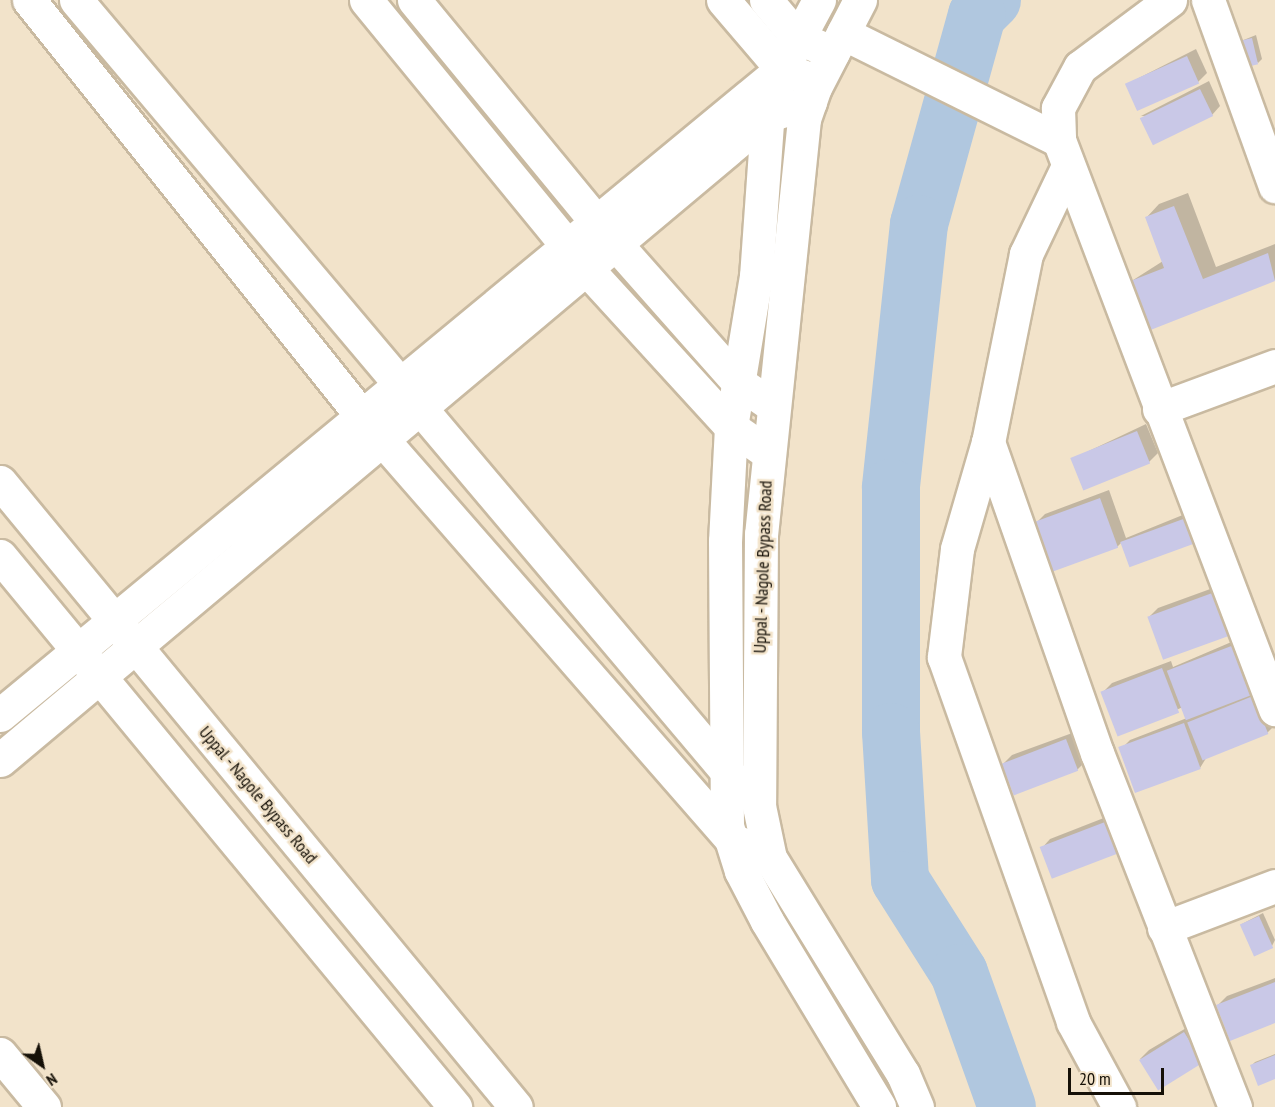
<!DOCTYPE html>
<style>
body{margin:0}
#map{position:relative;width:1275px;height:1107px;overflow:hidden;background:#f2e3ca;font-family:"PT Sans Narrow",sans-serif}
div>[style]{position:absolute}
.shadow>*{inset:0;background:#0003}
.river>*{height:58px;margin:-29px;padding:0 29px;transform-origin:29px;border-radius:29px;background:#b0c7df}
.building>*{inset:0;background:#c9c8e7;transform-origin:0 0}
.roads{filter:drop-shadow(2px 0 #c9baa1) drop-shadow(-2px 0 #c9baa1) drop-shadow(0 2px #c9baa1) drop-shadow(0 -2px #c9baa1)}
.street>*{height:33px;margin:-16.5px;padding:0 16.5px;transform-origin:16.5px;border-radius:16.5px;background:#fff}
.secondary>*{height:33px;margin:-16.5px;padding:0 16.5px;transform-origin:16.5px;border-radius:16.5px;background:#fff}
span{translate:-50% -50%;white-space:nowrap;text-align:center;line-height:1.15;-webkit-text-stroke:5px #f2e3ca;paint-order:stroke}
.street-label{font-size:18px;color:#151007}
.north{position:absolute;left:12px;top:1035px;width:60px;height:60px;-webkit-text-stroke:4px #f2e3ca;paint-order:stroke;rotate:146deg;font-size:16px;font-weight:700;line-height:24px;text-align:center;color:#151007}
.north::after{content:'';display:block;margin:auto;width:21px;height:27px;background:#151007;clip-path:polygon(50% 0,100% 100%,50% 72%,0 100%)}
.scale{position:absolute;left:1068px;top:1068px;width:96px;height:27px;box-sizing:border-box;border:3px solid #151007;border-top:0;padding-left:8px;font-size:18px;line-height:21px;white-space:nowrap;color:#151007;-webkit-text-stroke:4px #f2e3ca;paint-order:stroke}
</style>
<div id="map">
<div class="shadow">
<i style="clip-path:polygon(1256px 35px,1262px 59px,1258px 63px,1241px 41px)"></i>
<i style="clip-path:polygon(1196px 49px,1207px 73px,1198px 82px,1127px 84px)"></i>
<i style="clip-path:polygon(1209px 81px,1220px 106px,1212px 115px,1141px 116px)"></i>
<i style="clip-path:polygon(1188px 193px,1216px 267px,1275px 244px,1275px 280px,1149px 329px,1130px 282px,1163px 261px,1146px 218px,1159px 204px)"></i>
<i style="clip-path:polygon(1146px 424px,1158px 453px,1149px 462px,1072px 459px)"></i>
<i style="clip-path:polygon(1109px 490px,1126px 538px,1195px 510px,1203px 532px,1122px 542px,1117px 547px,1036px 523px,1045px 514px)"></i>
<i style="clip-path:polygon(1224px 584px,1239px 625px,1149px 617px,1158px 608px)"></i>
<i style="clip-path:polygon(1243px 637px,1275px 725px,1267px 733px,1208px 755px,1200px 768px,1121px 749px,1130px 740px,1187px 718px,1183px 707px,1119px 735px,1103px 692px,1112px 683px,1171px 661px,1173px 667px)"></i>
<i style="clip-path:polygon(1075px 732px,1086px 761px,1077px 770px,1014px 793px,1003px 764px,1012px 755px)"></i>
<i style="clip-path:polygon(1114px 814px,1125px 844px,1116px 853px,1042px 848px,1050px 839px)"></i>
<i style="clip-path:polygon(1263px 913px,1275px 940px,1272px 946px,1242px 924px)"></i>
<i style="clip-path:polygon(1275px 978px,1275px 1022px,1218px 1005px,1227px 996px)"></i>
<i style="clip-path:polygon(1193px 1024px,1210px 1053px,1140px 1059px,1149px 1050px)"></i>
<i style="clip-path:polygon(1275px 1054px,1275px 1077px,1251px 1066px,1255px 1062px)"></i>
</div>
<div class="river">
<i style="left:992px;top:0;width:21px;rotate:135deg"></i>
<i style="left:977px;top:15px;width:217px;rotate:105.5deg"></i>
<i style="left:919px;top:224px;width:265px;rotate:96.1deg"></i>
<i style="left:891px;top:488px;width:244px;rotate:90deg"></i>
<i style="left:891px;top:732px;width:148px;rotate:86.5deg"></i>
<i style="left:900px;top:880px;width:110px;rotate:57.6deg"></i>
<i style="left:959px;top:973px;width:142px;rotate:70.3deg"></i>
</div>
<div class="building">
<i style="left:1252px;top:38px;width:27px;height:13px;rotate:77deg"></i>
<i style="left:1187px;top:56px;width:30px;height:68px;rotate:66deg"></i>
<i style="left:1200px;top:89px;width:30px;height:67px;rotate:64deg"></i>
<i style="clip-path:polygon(1174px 206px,1203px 279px,1268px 253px,1275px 281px,1148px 331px,1128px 282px,1164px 268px,1145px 217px)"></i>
<i style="left:1137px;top:431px;width:35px;height:72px;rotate:68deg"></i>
<i style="left:1100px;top:498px;width:53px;height:70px;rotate:70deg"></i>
<i style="left:1186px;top:518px;width:27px;height:70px;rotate:70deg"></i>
<i style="left:1215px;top:592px;width:46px;height:72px;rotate:70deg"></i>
<i style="left:1234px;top:645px;width:53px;height:72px;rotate:69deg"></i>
<i style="left:1162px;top:668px;width:48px;height:66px;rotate:69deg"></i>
<i style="left:1253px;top:696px;width:41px;height:71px;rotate:68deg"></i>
<i style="left:1184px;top:723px;width:49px;height:70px;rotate:70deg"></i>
<i style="left:1066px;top:739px;width:34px;height:69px;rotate:69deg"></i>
<i style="left:1105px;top:822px;width:34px;height:70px;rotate:69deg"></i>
<i style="left:1259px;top:916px;width:35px;height:21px;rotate:66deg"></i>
<i style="clip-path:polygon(1275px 982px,1275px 1023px,1230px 1041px,1216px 1005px)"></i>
<i style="left:1184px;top:1032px;width:36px;height:53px;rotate:58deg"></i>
<i style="clip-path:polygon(1275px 1055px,1275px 1079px,1258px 1086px,1250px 1065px)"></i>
</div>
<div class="roads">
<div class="street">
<i style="left:29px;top:0;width:531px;rotate:51.34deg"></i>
<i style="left:361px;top:415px;width:563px;rotate:48.89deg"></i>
<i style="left:731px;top:839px;width:14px;rotate:25deg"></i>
<i style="left:76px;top:0;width:1030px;rotate:49.85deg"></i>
<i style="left:366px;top:0;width:344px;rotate:50.7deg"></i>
<i style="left:584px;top:266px;width:218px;rotate:47.6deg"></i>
<i style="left:731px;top:427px;width:45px;rotate:35.1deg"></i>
<i style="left:414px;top:0;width:290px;rotate:50.6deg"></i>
<i style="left:598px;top:224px;width:211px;rotate:48.5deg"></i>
<i style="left:738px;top:382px;width:42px;rotate:34.4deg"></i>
<i style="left:723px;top:0;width:91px;rotate:49.5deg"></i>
<i style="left:782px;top:69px;width:21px;rotate:19deg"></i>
<i style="left:766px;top:0;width:48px;rotate:50deg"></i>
<i style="left:797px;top:37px;width:39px;rotate:24deg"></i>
<i style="left:1170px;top:0;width:112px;rotate:143.3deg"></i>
<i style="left:1080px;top:67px;width:47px;rotate:118.2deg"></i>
<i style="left:1058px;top:108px;width:32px;rotate:88deg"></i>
<i style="left:1059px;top:140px;width:609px;rotate:69.21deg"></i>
<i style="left:1208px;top:0;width:198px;rotate:70.2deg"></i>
<i style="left:843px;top:33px;width:241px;rotate:26.4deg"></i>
<i style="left:1068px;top:166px;width:98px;rotate:115.5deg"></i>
<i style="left:1026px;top:254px;width:192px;rotate:101.4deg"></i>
<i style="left:988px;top:442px;width:330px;rotate:70.7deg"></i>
<i style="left:1097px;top:753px;width:380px;rotate:68.7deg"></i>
<i style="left:1159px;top:409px;width:124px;rotate:-20.3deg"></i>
<i style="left:988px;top:442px;width:111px;rotate:106.2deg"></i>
<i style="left:957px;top:549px;width:109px;rotate:96.9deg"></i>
<i style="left:944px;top:657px;width:387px;rotate:70.5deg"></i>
<i style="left:1073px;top:1022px;width:97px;rotate:61.6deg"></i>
<i style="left:0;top:715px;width:1014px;rotate:-39.56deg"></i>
<i style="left:0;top:760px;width:1004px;rotate:-39.99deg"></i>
<i style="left:769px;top:115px;width:43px;rotate:-17.6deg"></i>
<i style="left:1164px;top:928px;width:119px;rotate:-20.7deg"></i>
<i style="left:0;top:1054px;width:69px;rotate:50.3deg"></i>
</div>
<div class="secondary">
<i style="left:819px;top:0;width:78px;rotate:118.2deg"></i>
<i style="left:782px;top:69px;width:56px;rotate:105.5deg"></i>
<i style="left:767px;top:123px;width:153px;rotate:94.1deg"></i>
<i style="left:756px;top:276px;width:153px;rotate:99.4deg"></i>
<i style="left:731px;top:427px;width:114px;rotate:93deg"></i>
<i style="left:725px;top:541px;width:285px;rotate:89.6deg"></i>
<i style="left:727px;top:826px;width:47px;rotate:72.7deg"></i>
<i style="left:741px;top:871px;width:56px;rotate:62.5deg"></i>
<i style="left:767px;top:921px;width:217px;rotate:58.9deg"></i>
<i style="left:860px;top:0;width:98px;rotate:117.3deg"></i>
<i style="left:815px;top:87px;width:34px;rotate:109deg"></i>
<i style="left:804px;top:119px;width:417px;rotate:95.9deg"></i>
<i style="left:761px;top:534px;width:272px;rotate:90.4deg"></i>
<i style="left:759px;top:806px;width:53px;rotate:78.1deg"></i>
<i style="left:770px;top:858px;width:254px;rotate:58.4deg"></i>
<i style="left:903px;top:1074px;width:36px;rotate:67deg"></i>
<i style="left:0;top:482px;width:810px;rotate:50.46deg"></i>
<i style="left:0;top:556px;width:715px;rotate:50.45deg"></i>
</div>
</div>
<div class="street-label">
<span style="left:763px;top:567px;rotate:-88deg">Uppal - Nagole Bypass Road</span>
<span style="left:258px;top:795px;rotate:50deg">Uppal - Nagole Bypass Road</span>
</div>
<div class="north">N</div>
<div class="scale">20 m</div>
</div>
